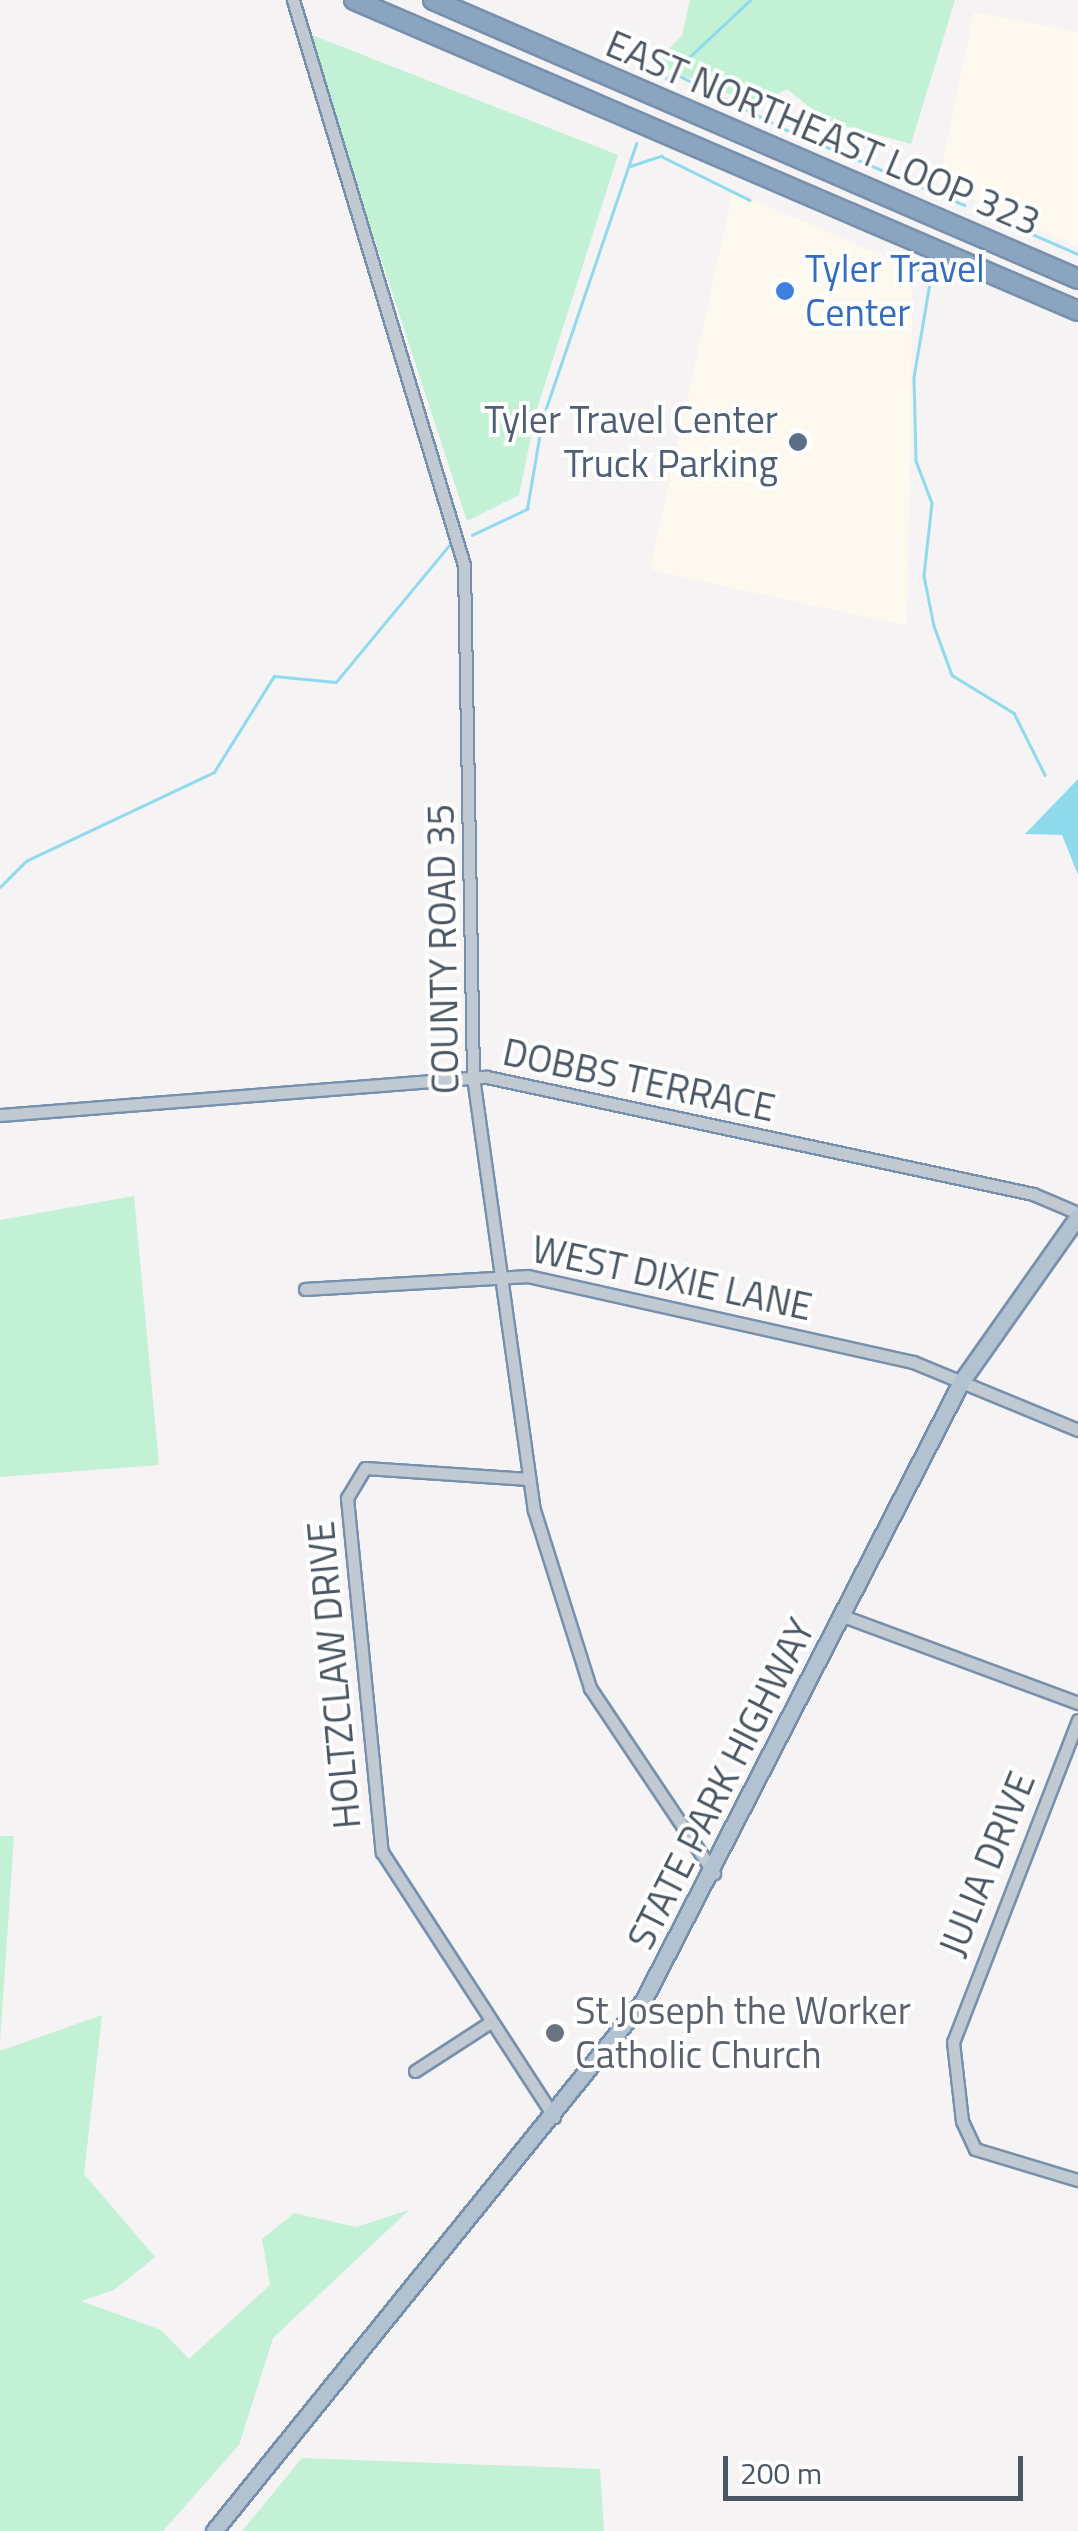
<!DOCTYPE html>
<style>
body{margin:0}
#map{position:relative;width:1078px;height:2531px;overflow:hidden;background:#f5f3f3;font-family:"Titillium Web",sans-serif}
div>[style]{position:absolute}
.commercial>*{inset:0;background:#fdf9ef}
.green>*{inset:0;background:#c3f1d5}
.water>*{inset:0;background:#90daee}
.stream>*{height:2.5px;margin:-1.25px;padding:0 1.25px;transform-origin:1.25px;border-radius:1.25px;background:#90daee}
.roads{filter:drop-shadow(2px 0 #7690ad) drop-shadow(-2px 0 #7690ad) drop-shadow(0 2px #7690ad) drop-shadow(0 -2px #7690ad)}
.minor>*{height:11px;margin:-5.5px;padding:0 5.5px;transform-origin:5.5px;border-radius:5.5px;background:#c1cad2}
.major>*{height:15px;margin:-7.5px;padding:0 7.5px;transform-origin:7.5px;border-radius:7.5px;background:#b3c2d1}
.highway>*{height:18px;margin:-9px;padding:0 9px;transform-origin:9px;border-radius:9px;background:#8ba5c1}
.dots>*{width:28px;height:28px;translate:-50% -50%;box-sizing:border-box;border:5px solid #fff;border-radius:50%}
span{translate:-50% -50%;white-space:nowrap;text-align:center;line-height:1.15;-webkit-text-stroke:8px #fff;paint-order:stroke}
.street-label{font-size:38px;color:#4a5661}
.shop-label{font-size:38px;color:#366cbe}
.left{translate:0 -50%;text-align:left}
.service-label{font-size:38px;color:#4e5e75}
.right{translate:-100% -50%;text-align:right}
.worship-label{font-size:38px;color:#5b616d}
.scale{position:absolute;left:723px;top:2456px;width:300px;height:45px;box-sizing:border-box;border:5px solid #4a5661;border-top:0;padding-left:12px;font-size:30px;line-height:35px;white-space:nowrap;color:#4a5661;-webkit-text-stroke:8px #fff;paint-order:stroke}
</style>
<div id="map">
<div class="commercial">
<i style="clip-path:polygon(974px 12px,1078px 32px,1078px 247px,938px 184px)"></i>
<i style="clip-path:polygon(733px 191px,913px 269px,907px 626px,650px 570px)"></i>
</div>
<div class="green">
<i style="clip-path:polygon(690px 0,955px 0,911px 144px,827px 121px,787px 89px,757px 105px,653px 64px,682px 36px)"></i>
<i style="clip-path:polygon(307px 33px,618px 155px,536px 412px,519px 495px,467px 521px)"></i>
<i style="clip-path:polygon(134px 1196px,159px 1465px,0 1477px,0 1220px)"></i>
<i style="clip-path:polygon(0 1836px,14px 1836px,0 2042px)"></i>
<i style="clip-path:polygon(102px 2015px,84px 2174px,155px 2257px,114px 2290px,81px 2301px,161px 2330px,189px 2359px,270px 2285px,262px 2239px,294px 2213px,356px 2227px,409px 2210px,273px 2338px,239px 2445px,163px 2531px,0 2531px,0 2051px)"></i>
<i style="clip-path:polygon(302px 2458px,600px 2469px,604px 2531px,242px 2531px)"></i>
</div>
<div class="water">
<i style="clip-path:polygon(1078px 779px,1078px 875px,1062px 835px,1025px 834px)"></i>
</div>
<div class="stream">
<i style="left:674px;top:73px;width:109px;rotate:26.8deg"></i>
<i style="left:666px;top:79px;width:115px;rotate:-43.2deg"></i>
<i style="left:782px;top:128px;width:198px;rotate:22.9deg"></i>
<i style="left:630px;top:166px;width:33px;rotate:-18deg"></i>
<i style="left:661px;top:156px;width:99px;rotate:26.3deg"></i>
<i style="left:982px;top:212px;width:105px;rotate:23.6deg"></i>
<i style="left:889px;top:253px;width:48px;rotate:29.7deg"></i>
<i style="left:931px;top:277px;width:101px;rotate:99.6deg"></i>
<i style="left:914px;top:377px;width:84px;rotate:88.6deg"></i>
<i style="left:916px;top:461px;width:45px;rotate:69.1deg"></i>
<i style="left:932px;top:503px;width:73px;rotate:96.3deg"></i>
<i style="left:924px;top:576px;width:51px;rotate:78.7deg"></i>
<i style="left:934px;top:626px;width:52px;rotate:69.8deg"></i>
<i style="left:952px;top:675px;width:73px;rotate:31.5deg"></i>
<i style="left:1014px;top:713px;width:69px;rotate:63.4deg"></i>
<i style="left:472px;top:535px;width:61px;rotate:-25.3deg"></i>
<i style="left:527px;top:509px;width:90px;rotate:-80.4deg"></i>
<i style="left:542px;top:420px;width:292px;rotate:-71.2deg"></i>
<i style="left:0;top:887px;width:37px;rotate:-45deg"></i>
<i style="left:26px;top:861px;width:208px;rotate:-25.3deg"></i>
<i style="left:214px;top:772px;width:113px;rotate:-58deg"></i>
<i style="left:274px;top:676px;width:62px;rotate:5.5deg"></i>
<i style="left:336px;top:682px;width:179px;rotate:-50.4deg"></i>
</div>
<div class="roads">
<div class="minor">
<i style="left:293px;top:0;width:590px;rotate:73.16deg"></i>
<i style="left:464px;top:565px;width:512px;rotate:88.99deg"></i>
<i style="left:473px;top:1077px;width:437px;rotate:82deg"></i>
<i style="left:534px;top:1510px;width:187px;rotate:72.5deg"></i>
<i style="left:590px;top:1688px;width:223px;rotate:56.2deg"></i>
<i style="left:0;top:1115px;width:488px;rotate:-4.5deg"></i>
<i style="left:487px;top:1077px;width:558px;rotate:12.09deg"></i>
<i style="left:1033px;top:1194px;width:49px;rotate:22.9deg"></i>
<i style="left:305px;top:1289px;width:223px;rotate:-3.3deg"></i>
<i style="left:528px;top:1276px;width:394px;rotate:12.6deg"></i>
<i style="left:913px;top:1362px;width:178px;rotate:22.4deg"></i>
<i style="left:528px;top:1479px;width:163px;rotate:-176.1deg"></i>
<i style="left:365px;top:1468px;width:35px;rotate:121deg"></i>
<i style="left:347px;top:1498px;width:356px;rotate:84.4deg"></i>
<i style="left:382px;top:1852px;width:316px;rotate:57deg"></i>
<i style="left:843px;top:1616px;width:251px;rotate:20.3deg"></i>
<i style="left:1078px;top:1720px;width:345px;rotate:111.2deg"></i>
<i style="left:953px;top:2042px;width:80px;rotate:83.5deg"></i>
<i style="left:962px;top:2121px;width:31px;rotate:65deg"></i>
<i style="left:975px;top:2149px;width:108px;rotate:16.8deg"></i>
<i style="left:415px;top:2071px;width:88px;rotate:-33deg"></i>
</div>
<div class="major">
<i style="left:214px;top:2531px;width:682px;rotate:-51.01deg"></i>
<i style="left:643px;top:2001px;width:696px;rotate:-62.81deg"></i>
<i style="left:961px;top:1382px;width:203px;rotate:-54.8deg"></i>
</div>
<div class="highway">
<i style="left:354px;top:0;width:788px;rotate:23.25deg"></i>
<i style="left:433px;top:0;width:703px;rotate:23.39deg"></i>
</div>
</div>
<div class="dots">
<i style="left:785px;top:291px;background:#3f7fe0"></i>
<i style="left:798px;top:442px;background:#5c6f8a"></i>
<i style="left:555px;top:2033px;background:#6b7280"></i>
</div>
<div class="street-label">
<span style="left:823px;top:133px;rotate:23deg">EAST NORTHEAST LOOP 323</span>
<span style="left:443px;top:949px;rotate:-91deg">COUNTY ROAD 35</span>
<span style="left:639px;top:1080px;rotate:12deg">DOBBS TERRACE</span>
<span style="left:672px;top:1278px;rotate:12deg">WEST DIXIE LANE</span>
<span style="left:334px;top:1675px;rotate:-95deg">HOLTZCLAW DRIVE</span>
<span style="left:721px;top:1784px;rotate:-63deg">STATE PARK HIGHWAY</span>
<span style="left:987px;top:1864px;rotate:-68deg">JULIA DRIVE</span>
</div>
<div class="shop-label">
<span class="left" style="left:805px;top:291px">Tyler Travel<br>Center</span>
</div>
<div class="service-label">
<span class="right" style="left:778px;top:442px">Tyler Travel Center<br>Truck Parking</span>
</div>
<div class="worship-label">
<span class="left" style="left:575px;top:2033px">St Joseph the Worker<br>Catholic Church</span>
</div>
<div class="scale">200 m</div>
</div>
